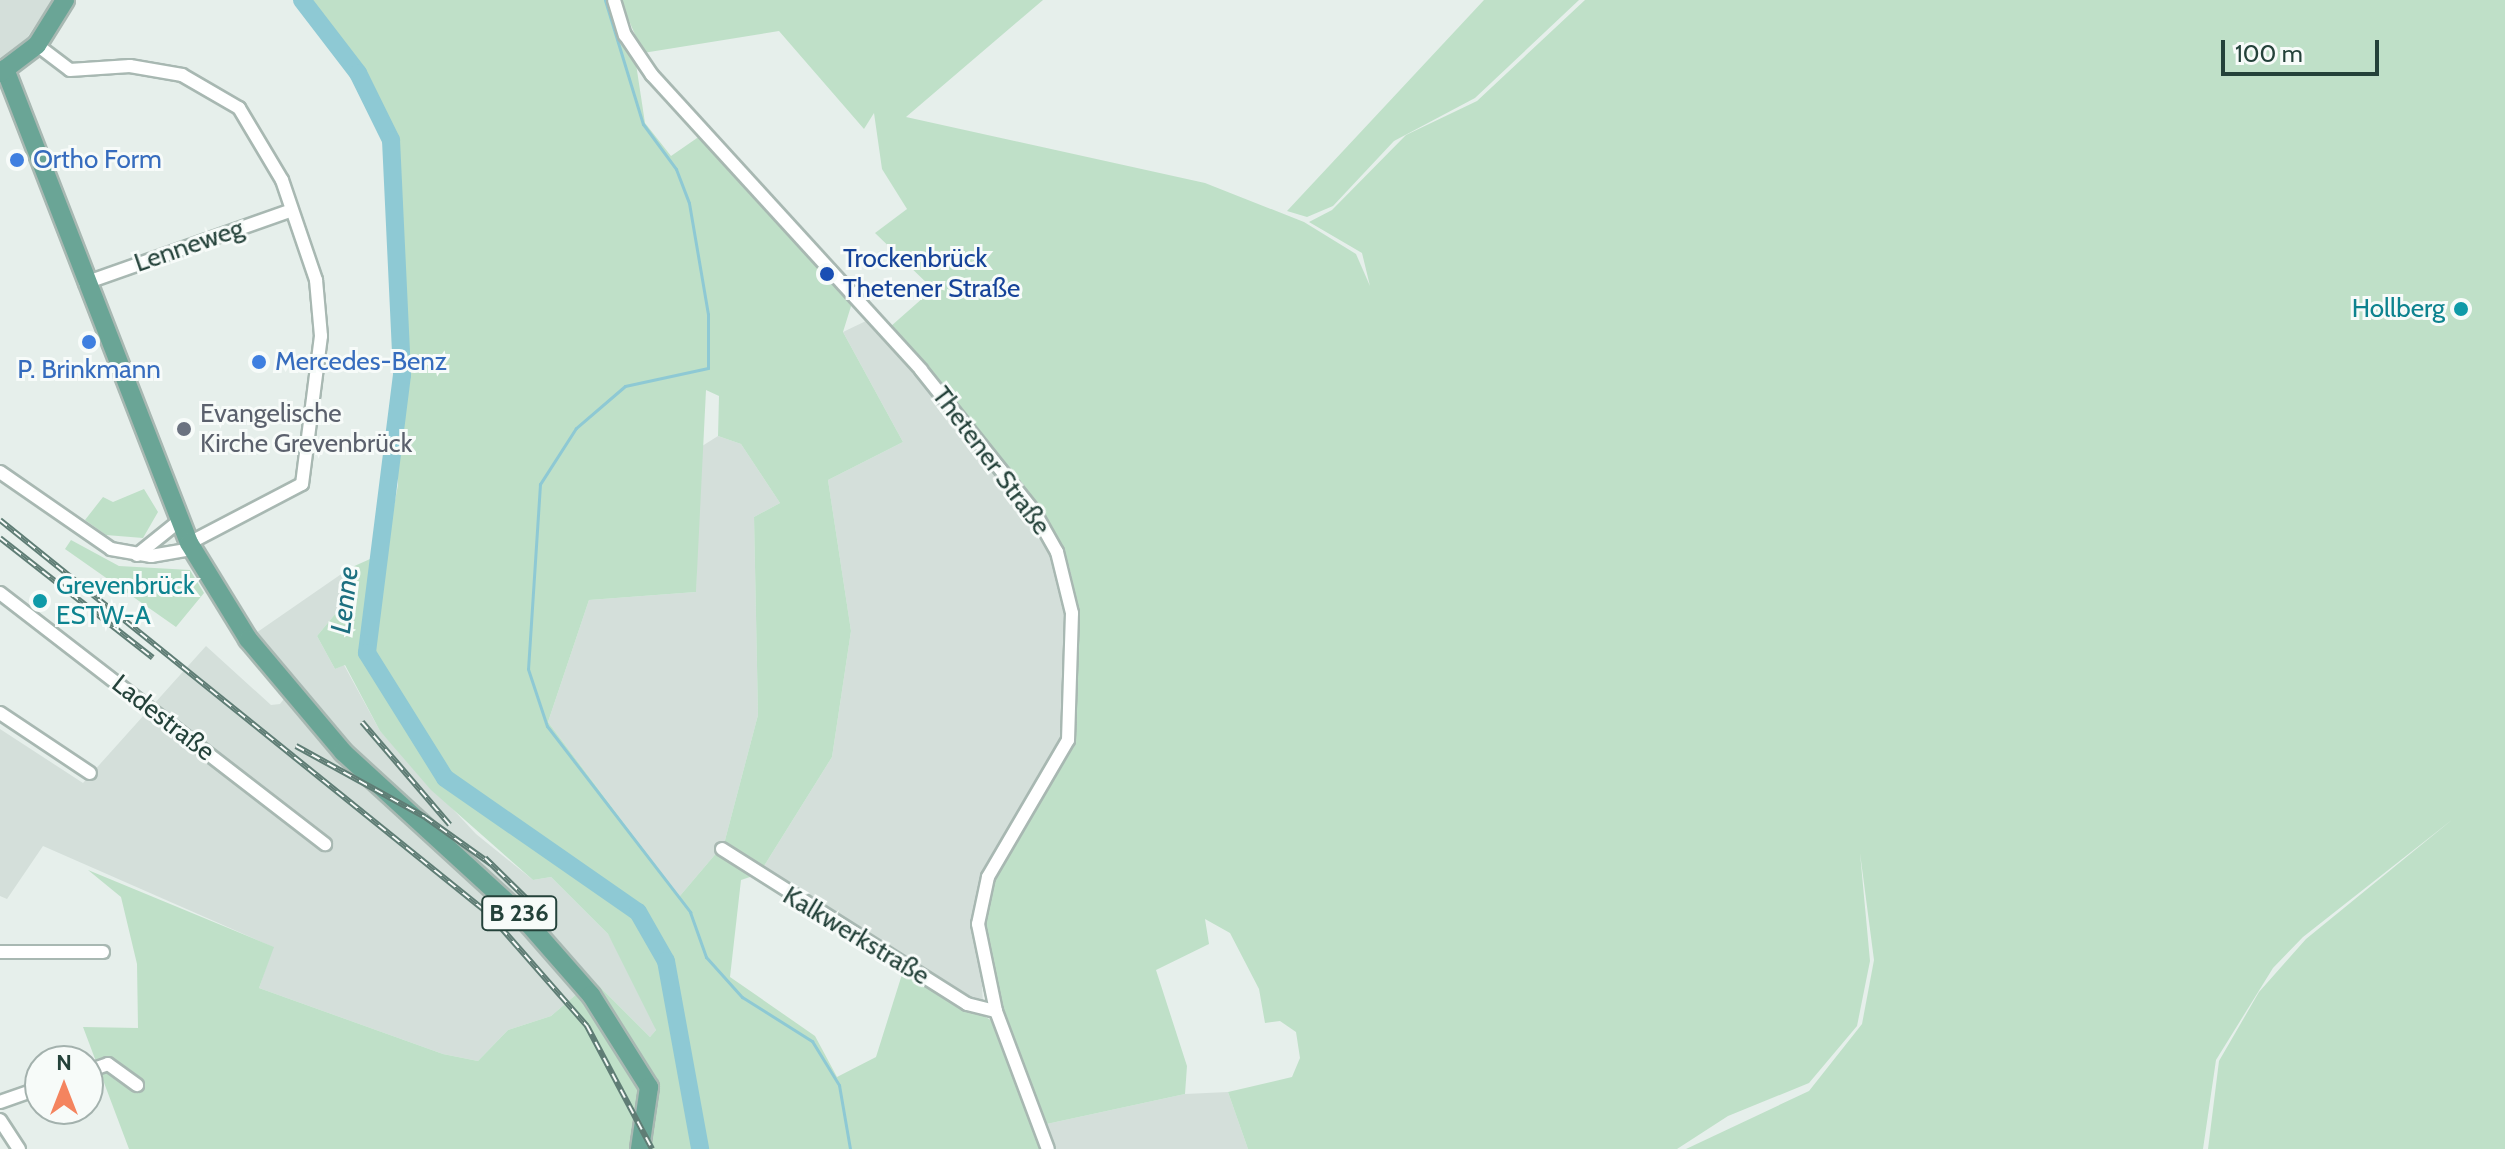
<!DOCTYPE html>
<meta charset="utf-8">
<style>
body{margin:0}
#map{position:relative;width:2505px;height:1149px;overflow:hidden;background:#e6efeb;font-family:Cabin,sans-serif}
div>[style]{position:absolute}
.built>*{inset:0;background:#d4dfda}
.green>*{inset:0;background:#bfe0c8}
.stream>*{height:3px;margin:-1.5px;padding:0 1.5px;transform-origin:1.5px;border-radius:1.5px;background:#8ec9d4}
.river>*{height:18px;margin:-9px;padding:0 9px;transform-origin:9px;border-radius:9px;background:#8ec9d4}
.roads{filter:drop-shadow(2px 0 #a8b8b2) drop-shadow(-2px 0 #a8b8b2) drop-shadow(0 2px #a8b8b2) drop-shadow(0 -2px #a8b8b2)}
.street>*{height:12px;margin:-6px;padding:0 6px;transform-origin:6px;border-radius:6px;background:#fff}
.primary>*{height:18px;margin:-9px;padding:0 9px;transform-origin:9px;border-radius:9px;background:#6aa596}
.rail>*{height:6px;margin-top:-3px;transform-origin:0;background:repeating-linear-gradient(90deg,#f7fbf9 0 9px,#5f7d75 0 18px);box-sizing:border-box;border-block:2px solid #5f7d75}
.dots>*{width:22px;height:22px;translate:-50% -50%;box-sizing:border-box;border:4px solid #f7fbf9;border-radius:50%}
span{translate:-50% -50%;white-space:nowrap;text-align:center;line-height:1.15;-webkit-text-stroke:6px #f7fbf9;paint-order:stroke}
.shield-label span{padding:2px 6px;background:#f7fbf9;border:2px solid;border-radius:6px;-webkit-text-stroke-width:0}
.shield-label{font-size:24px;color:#24423a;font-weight:700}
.shop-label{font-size:26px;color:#366cbe}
.left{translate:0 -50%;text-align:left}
.street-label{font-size:26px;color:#24423a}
.transit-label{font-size:26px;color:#164399}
.culture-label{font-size:26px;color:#0d838f}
.right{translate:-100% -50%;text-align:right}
.worship-label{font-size:26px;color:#5b616d}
.water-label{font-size:28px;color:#1c6f80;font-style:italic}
.north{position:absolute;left:24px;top:1045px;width:80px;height:80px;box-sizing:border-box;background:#f7fbf9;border:2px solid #a3b1ad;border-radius:50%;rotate:0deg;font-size:22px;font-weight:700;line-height:32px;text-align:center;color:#24423a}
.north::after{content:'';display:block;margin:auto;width:28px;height:36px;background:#f4845f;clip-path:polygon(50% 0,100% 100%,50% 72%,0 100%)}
.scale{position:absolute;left:2221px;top:40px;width:158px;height:36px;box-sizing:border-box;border:4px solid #24423a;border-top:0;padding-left:10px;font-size:24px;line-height:28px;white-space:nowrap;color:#24423a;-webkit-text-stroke:6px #f7fbf9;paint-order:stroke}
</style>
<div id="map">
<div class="built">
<i style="clip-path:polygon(0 0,52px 0,27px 38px,0 58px)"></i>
<i style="clip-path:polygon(868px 320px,1020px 500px,1047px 541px,1069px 613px,1065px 733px,977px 895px,983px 1004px,759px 874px,832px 757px,851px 631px,828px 480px,903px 442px,843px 332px)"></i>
<i style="clip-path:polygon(718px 436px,741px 444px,780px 503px,754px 517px,758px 715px,724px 844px,679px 897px,548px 722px,589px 600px,696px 592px,699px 448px)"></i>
<i style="clip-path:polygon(350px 568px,341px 607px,317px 636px,335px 669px,344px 665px,380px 731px,476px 834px,533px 880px,551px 877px,608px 934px,641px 989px,656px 1030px,650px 1037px,593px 980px,551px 1016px,508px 1030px,478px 1061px,443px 1054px,259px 988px,273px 947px,43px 846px,7px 899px,0 896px,0 729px,83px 783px,206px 646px,271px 705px,280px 704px,293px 687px,256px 633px)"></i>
<i style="clip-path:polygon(1228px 1092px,1248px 1149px,1052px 1149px,1042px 1125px,1185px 1094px)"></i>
</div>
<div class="green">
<i style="clip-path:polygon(evenodd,298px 0,608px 0,636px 64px,645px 123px,671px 156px,700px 136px,852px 303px,843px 332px,903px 442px,828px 480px,851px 631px,832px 757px,759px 874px,741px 880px,730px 977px,815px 1036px,837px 1077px,876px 1057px,904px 968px,994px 1022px,1042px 1149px,129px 1149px,83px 1027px,138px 1028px,137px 964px,121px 897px,88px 870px,274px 947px,259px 988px,443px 1054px,478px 1061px,508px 1030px,551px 1016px,593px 980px,650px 1037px,656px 1030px,608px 934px,551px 877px,533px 880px,431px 790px,380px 731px,345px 665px,335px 669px,317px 636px,341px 607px,350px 568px,379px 555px,387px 541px,398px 485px,393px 149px,369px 98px,298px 0,706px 390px,719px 396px,718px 436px,741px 444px,780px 503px,754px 517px,758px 715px,724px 844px,679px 897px,548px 722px,589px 600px,696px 592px,706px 390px)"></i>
<i style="clip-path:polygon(620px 0,1043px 0,906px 117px,1205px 183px,1304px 222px,1356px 254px,1370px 286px,1362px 253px,1309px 222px,1332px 210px,1406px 135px,1477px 101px,1585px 0,2505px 0,2505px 1149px,2208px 1149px,2219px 1061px,2259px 992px,2306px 939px,2453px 819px,2303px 937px,2273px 968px,2216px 1060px,2203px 1149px,1686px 1149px,1809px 1091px,1862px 1024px,1874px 960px,1860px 853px,1870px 961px,1857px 1026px,1809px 1083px,1728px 1116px,1677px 1149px,1248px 1149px,1228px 1092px,1292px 1077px,1300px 1058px,1296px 1032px,1280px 1021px,1265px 1023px,1259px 989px,1230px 933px,1205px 919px,1209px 944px,1156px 970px,1187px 1066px,1185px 1094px,1042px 1125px,1007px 1031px,983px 912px,1000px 864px,1074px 744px,1078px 605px,1069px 566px,1052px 532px,890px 327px,933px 289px,875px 233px,907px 209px,882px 169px,874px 113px,864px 129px,779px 31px,643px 53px)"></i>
<i style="clip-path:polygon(1484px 0,1579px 0,1475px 98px,1394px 141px,1333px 206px,1307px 217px,1287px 211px)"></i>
<i style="clip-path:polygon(144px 489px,158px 512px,143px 538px,106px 535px,85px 520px,103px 497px,113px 502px)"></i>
<i style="clip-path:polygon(71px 540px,119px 566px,190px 570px,204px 593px,176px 627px,65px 549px)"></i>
</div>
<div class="stream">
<i style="left:605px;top:0;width:130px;rotate:73deg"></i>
<i style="left:643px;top:124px;width:56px;rotate:53.7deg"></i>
<i style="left:676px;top:169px;width:36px;rotate:69deg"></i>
<i style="left:689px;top:203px;width:113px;rotate:80.3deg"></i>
<i style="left:708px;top:314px;width:54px;rotate:90deg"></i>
<i style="left:708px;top:368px;width:85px;rotate:167.8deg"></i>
<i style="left:625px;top:386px;width:65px;rotate:139.4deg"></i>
<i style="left:576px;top:428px;width:67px;rotate:122.7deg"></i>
<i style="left:540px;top:484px;width:185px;rotate:93.7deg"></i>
<i style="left:528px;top:669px;width:60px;rotate:71.6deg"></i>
<i style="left:547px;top:726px;width:235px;rotate:52.4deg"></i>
<i style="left:690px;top:912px;width:48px;rotate:70.4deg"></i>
<i style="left:706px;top:957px;width:54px;rotate:48deg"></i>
<i style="left:742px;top:997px;width:83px;rotate:32.2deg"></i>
<i style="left:812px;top:1041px;width:52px;rotate:58.5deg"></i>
<i style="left:839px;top:1085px;width:65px;rotate:80.2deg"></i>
</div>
<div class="river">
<i style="left:302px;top:0;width:92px;rotate:52.5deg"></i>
<i style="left:358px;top:73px;width:75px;rotate:63.8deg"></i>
<i style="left:391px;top:140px;width:235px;rotate:87.3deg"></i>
<i style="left:402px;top:375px;width:280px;rotate:97.2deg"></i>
<i style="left:367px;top:653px;width:147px;rotate:58deg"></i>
<i style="left:445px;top:778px;width:235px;rotate:34.8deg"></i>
<i style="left:638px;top:912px;width:56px;rotate:60.3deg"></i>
<i style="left:666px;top:961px;width:191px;rotate:79.7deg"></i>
</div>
<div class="roads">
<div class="street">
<i style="left:614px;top:0;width:37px;rotate:73deg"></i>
<i style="left:625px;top:35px;width:48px;rotate:56deg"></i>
<i style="left:652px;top:75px;width:399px;rotate:47.6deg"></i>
<i style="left:921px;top:370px;width:183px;rotate:51.4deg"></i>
<i style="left:1035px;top:513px;width:45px;rotate:60.6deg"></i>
<i style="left:1057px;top:552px;width:63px;rotate:76.2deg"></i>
<i style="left:1072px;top:613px;width:127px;rotate:91.8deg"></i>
<i style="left:1068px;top:740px;width:159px;rotate:120.3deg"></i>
<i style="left:988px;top:877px;width:48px;rotate:102deg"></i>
<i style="left:978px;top:924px;width:89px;rotate:78.3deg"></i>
<i style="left:996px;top:1011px;width:147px;rotate:69.4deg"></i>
<i style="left:37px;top:45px;width:41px;rotate:37.1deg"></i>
<i style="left:70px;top:70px;width:60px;rotate:-3.8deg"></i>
<i style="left:130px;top:66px;width:53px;rotate:9.8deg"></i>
<i style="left:182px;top:75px;width:66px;rotate:30.1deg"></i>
<i style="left:239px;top:108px;width:84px;rotate:59.2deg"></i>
<i style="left:282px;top:180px;width:106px;rotate:71.2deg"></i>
<i style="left:316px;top:280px;width:56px;rotate:84.9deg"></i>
<i style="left:321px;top:336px;width:149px;rotate:97.3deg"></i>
<i style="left:302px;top:484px;width:127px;rotate:152.4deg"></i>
<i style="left:85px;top:283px;width:219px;rotate:-19.4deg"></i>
<i style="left:0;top:472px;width:135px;rotate:34.7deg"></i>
<i style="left:111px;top:549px;width:41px;rotate:9.9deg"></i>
<i style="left:151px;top:556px;width:42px;rotate:-9.7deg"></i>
<i style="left:137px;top:555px;width:53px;rotate:-38.8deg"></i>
<i style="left:0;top:593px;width:411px;rotate:37.7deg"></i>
<i style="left:0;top:713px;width:108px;rotate:33.7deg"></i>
<i style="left:722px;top:849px;width:290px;rotate:32.3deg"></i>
<i style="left:967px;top:1004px;width:30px;rotate:14deg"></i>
<i style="left:0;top:952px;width:103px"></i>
<i style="left:88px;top:1071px;width:21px;rotate:-19deg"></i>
<i style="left:108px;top:1064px;width:36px;rotate:36deg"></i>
<i style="left:0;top:1102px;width:42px;rotate:-19.3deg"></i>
<i style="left:0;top:1120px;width:35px;rotate:57deg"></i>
</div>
<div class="primary">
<i style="left:5px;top:69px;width:508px;rotate:68.78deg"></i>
<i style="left:189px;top:543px;width:113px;rotate:58.4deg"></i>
<i style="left:248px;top:639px;width:148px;rotate:49.9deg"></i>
<i style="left:343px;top:752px;width:240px;rotate:42.5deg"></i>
<i style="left:520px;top:914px;width:108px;rotate:48.8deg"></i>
<i style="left:591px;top:995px;width:109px;rotate:57.8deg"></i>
<i style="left:649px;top:1087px;width:63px;rotate:98.3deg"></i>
<i style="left:0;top:73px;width:46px;rotate:-37.1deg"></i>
<i style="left:37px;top:45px;width:53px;rotate:-58.1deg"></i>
</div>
</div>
<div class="rail">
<i style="left:0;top:520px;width:628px;rotate:38.86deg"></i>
<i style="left:489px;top:914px;width:149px;rotate:48.8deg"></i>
<i style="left:587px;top:1026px;width:139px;rotate:62.1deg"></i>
<i style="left:0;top:538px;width:194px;rotate:38.1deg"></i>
<i style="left:362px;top:722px;width:135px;rotate:49.5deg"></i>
<i style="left:296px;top:746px;width:147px;rotate:28.8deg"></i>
<i style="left:425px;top:817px;width:81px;rotate:35.5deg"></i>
<i style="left:485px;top:858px;width:66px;rotate:44.4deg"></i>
</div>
<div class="dots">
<i style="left:17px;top:160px;background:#3f7fe0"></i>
<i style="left:827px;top:274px;background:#1a4fb4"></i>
<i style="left:2461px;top:309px;background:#0f9aa8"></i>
<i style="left:89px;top:342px;background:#3f7fe0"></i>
<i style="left:259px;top:362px;background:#3f7fe0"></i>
<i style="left:184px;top:429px;background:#6b7280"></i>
<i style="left:40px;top:601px;background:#0f9aa8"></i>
</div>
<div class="shield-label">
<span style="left:519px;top:913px">B 236</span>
</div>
<div class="shop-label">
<span class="left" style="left:33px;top:160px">Ortho Form</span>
<span class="left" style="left:275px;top:362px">Mercedes-Benz</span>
<span style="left:89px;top:370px">P. Brinkmann</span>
</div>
<div class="street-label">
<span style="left:189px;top:246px;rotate:-19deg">Lenneweg</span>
<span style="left:991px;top:461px;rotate:53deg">Thetener Straße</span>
<span style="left:163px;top:718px;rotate:38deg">Ladestraße</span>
<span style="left:856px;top:936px;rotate:31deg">Kalkwerkstraße</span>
</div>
<div class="transit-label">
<span class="left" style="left:843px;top:274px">Trockenbrück<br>Thetener Straße</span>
</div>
<div class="culture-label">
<span class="right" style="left:2445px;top:309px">Hollberg</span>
<span class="left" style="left:56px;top:601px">Grevenbrück<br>ESTW-A</span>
</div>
<div class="worship-label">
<span class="left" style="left:200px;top:429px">Evangelische<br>Kirche Grevenbrück</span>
</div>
<div class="water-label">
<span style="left:344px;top:600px;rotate:-83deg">Lenne</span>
</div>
<div class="north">N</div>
<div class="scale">100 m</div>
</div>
